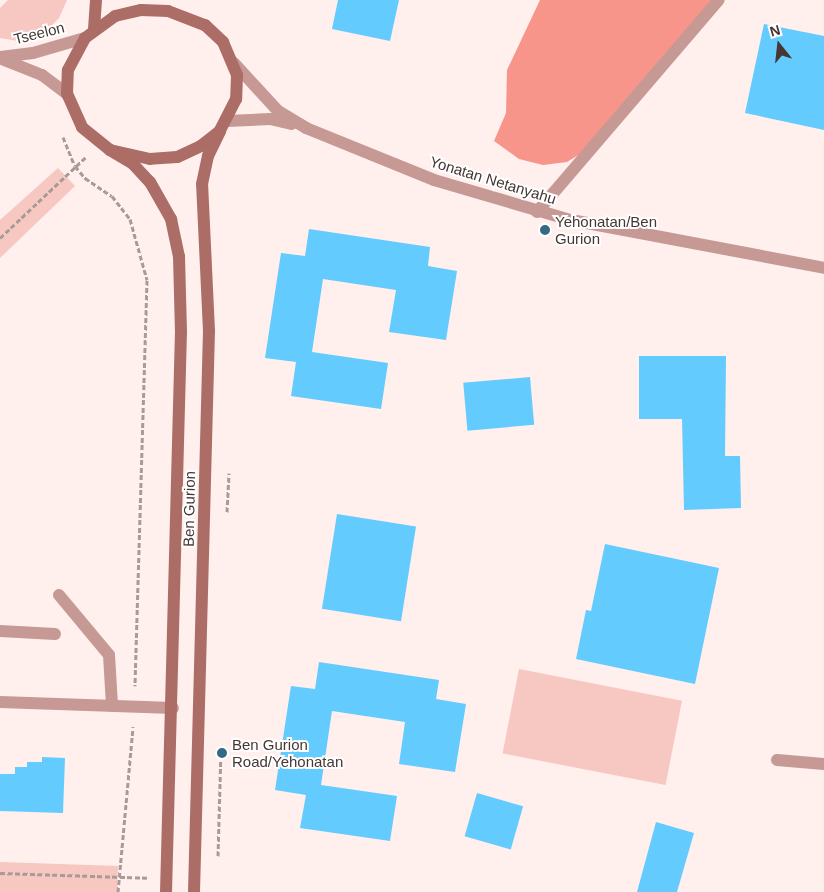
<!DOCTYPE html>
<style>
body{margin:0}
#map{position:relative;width:824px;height:892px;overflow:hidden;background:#ffefed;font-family:Arial,sans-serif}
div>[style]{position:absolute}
.green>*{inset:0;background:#f7c7c1;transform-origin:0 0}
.forest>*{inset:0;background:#f7958b}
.building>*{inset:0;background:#64cbff;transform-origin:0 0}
.path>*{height:3px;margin-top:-1.5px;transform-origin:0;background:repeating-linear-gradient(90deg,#a99997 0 5px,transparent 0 7.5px)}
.lane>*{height:12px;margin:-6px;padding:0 6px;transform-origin:6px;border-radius:6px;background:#c69994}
.street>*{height:12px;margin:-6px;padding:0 6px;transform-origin:6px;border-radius:6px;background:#c69994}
.secondary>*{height:12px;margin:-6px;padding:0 6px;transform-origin:6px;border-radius:6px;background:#ac6d67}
.dots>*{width:14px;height:14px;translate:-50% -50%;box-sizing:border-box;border:2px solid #fff;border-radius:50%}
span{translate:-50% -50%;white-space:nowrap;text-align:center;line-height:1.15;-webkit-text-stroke:4px #fff;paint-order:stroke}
.street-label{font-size:15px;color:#463735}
.poi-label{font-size:15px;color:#463735}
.left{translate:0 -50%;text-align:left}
.north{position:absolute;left:754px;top:20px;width:50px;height:50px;-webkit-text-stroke:4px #fff;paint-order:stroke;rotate:344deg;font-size:14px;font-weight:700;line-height:20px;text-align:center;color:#463735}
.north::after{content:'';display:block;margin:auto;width:18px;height:22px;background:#463735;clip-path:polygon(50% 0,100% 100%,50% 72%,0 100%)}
</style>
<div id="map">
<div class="green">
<i style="clip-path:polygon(8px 0,67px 0,59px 18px,44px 34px,18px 41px,0 38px,0 8px)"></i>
<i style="clip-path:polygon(58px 168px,75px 186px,0 258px,0 220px)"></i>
<i style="left:519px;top:669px;width:166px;height:86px;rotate:11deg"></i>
<i style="clip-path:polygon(0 862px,118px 866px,117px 892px,0 892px)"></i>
</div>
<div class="forest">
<i style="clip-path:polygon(540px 0,719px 0,580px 154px,567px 162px,543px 165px,519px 159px,494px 141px,506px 113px,507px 70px)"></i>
</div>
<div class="building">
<i style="clip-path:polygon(338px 0,399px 0,390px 41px,332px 29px)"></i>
<i style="clip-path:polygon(764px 24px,824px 36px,824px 130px,745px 113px)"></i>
<i style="clip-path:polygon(309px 229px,430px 247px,428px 266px,457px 271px,446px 340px,389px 332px,396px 290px,323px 279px,312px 352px,388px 363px,381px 409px,291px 396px,296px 362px,265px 358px,281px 253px,305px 256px)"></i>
<i style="clip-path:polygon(639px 356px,726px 356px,725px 456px,740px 456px,741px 508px,684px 510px,682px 419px,639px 419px)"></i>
<i style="left:530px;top:377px;width:48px;height:67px;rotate:85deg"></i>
<i style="left:337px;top:514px;width:80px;height:96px;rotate:9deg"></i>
<i style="clip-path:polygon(605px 544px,719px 568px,695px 684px,576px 659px,586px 610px,591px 611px)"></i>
<i style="clip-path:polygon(319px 662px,439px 680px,436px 699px,466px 704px,455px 772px,399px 764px,405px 722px,332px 711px,321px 785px,397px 796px,390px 841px,300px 828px,306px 795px,275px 790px,291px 686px,315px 689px)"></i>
<i style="clip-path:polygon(42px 757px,65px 758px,63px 813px,0 811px,0 774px,15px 774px,15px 767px,27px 767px,27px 762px,42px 762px)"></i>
<i style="left:477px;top:793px;width:48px;height:45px;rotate:16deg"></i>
<i style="clip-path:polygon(656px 822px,694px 833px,677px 892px,637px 892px)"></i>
</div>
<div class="path">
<i style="left:63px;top:137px;width:31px;rotate:68deg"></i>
<i style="left:75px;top:166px;width:16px;rotate:50deg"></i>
<i style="left:85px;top:178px;width:32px;rotate:34deg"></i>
<i style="left:112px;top:196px;width:29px;rotate:52deg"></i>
<i style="left:130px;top:219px;width:63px;rotate:74.4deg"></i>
<i style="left:147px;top:280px;width:406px;rotate:91.7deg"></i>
<i style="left:0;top:238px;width:120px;rotate:-43.3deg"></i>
<i style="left:227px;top:512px;width:39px;rotate:-87deg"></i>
<i style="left:218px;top:856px;width:106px;rotate:-88.4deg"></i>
<i style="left:0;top:873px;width:147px;rotate:1.9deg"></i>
<i style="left:118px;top:892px;width:166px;rotate:-84.8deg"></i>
</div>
<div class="lane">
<i style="left:537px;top:212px;width:279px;rotate:-49.4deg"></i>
<i style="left:59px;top:595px;width:78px;rotate:50.2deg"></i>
<i style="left:109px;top:655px;width:51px;rotate:86.6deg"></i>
<i style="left:0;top:631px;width:55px;rotate:3.1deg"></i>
<i style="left:0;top:702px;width:173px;rotate:2deg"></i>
<i style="left:777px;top:760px;width:47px;rotate:4.9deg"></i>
</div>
<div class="street">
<i style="left:0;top:57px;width:33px;rotate:-7deg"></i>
<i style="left:33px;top:53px;width:54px;rotate:-16.1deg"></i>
<i style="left:2px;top:59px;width:43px;rotate:21.8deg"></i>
<i style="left:42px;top:75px;width:31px;rotate:37deg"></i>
<i style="left:234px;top:63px;width:65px;rotate:47.5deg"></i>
<i style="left:278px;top:111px;width:33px;rotate:31deg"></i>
<i style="left:306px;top:128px;width:138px;rotate:22.1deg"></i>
<i style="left:434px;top:180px;width:143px;rotate:16.3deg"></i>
<i style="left:571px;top:220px;width:258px;rotate:10.7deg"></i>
<i style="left:227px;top:121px;width:43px;rotate:-2.7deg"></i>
<i style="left:270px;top:119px;width:22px;rotate:13deg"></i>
</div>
<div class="secondary">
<i style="left:141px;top:10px;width:27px;rotate:2deg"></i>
<i style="left:168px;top:11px;width:40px;rotate:21deg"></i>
<i style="left:205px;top:25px;width:25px;rotate:43deg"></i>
<i style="left:223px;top:42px;width:36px;rotate:67deg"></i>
<i style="left:237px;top:75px;width:24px;rotate:92deg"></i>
<i style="left:236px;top:99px;width:36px;rotate:117deg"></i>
<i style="left:220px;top:131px;width:24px;rotate:142deg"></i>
<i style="left:201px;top:146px;width:26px;rotate:155deg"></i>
<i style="left:177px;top:157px;width:27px;rotate:176deg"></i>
<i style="left:150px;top:159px;width:41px;rotate:-167.3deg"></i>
<i style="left:110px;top:150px;width:36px;rotate:-141deg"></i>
<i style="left:82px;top:127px;width:36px;rotate:-114deg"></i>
<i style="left:67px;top:94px;width:24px;rotate:-88deg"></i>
<i style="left:68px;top:70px;width:36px;rotate:-62deg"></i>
<i style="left:85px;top:38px;width:37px;rotate:-36deg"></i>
<i style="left:115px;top:16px;width:27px;rotate:-13deg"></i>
<i style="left:94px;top:29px;width:29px;rotate:-86deg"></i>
<i style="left:110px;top:150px;width:27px;rotate:31deg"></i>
<i style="left:133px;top:164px;width:25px;rotate:47deg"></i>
<i style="left:150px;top:182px;width:43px;rotate:60.4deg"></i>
<i style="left:171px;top:219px;width:38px;rotate:78deg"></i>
<i style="left:179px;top:256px;width:75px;rotate:88.5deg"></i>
<i style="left:181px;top:331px;width:561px;rotate:91.53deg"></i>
<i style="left:194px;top:892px;width:561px;rotate:-88.47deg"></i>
<i style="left:209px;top:331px;width:147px;rotate:-92.7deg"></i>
<i style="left:202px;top:184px;width:29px;rotate:-78deg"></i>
<i style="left:208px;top:156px;width:28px;rotate:-64deg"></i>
</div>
<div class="dots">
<i style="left:545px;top:230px;background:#336984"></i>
<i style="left:222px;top:753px;background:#336984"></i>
</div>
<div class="street-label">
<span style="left:39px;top:33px;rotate:-14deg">Tseelon</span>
<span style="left:493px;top:180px;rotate:17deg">Yonatan Netanyahu</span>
<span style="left:189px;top:509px;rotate:-89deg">Ben Gurion</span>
</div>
<div class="poi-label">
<span class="left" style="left:555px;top:230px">Yehonatan/Ben<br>Gurion</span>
<span class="left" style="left:232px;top:753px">Ben Gurion<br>Road/Yehonatan</span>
</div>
<div class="north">N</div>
</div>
